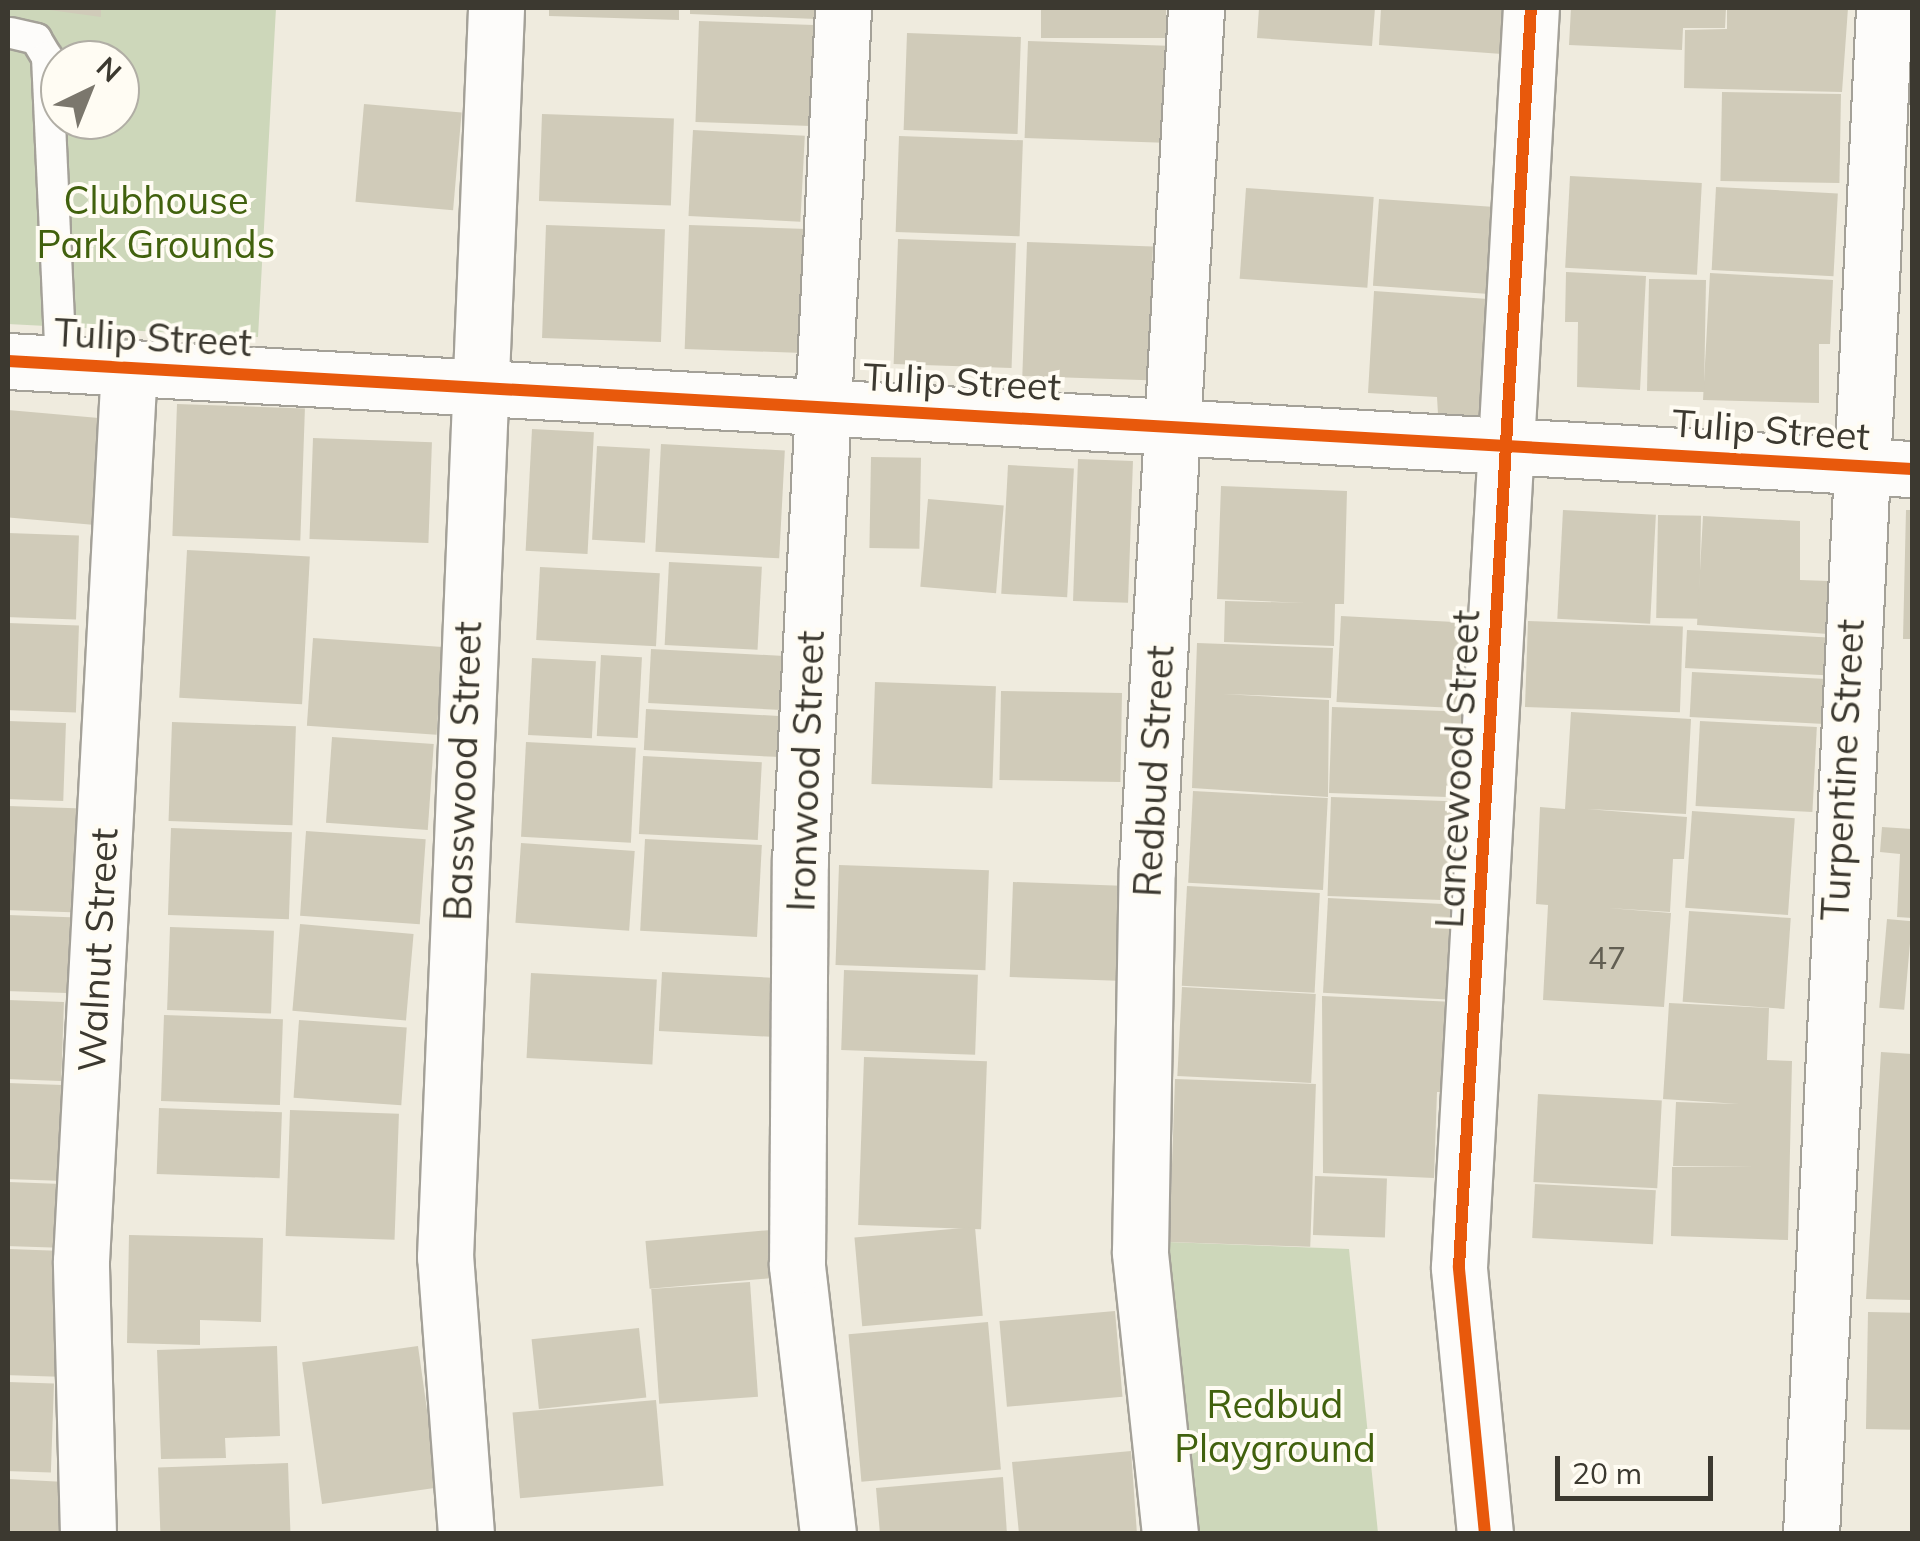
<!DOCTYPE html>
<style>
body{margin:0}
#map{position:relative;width:1920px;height:1541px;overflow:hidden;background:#efebde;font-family:Mulish,sans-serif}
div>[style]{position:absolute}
.green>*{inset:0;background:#cdd7ba}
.building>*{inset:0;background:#d0cbb9;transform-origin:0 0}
.roads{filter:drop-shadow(2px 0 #a4a198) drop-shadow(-2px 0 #a4a198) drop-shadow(0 2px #a4a198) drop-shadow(0 -2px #a4a198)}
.service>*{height:30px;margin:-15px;padding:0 15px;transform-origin:15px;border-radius:15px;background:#fdfcfa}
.minor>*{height:55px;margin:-27.5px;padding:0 27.5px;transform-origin:27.5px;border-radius:27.5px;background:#fdfcfa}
.cycleway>*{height:12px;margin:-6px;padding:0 6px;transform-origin:6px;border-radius:6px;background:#e8590c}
span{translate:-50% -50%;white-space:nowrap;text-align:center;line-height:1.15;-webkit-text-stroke:8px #fffcf3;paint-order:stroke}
.number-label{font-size:32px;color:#615e52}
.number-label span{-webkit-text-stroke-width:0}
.park-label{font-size:38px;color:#41610d}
.street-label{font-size:38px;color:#3c3930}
.frame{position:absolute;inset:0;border:10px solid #3c3930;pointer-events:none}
.north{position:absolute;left:40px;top:40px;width:100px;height:100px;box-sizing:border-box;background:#fffcf3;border:2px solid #b1aea5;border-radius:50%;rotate:43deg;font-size:28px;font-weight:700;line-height:40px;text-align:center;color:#3c3930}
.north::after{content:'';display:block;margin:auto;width:35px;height:45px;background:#7b776d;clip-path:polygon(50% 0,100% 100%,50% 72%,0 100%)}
.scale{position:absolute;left:1555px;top:1456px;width:158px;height:45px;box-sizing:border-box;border:5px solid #3c3930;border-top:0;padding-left:12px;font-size:30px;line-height:35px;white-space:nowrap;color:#3c3930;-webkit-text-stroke:8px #fffcf3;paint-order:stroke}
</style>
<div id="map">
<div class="green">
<i style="clip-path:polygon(evenodd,8px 8px,276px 8px,258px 337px,8px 324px,8px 8px,60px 60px,120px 60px,120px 120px,60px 120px,60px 60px)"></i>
<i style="clip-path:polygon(1167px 1242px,1349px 1249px,1378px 1533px,1194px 1533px)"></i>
</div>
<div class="building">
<i style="clip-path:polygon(35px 8px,101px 8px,101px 17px)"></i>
<i style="clip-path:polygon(549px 8px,679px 8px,679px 20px,549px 16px)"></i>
<i style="clip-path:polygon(690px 8px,816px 8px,816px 19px,690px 14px)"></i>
<i style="left:1041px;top:8px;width:125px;height:30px"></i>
<i style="clip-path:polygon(1259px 8px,1375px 8px,1372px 46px,1257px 38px)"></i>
<i style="clip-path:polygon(1381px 8px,1505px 8px,1502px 54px,1379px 45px)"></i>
<i style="clip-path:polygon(1571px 8px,1726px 8px,1725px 28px,1683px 28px,1682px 50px,1569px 45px)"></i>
<i style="clip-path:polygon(1727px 8px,1848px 8px,1842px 92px,1684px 88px,1685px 30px,1727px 29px)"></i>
<i style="left:699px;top:21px;width:115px;height:101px;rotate:2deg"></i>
<i style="left:907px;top:33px;width:114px;height:97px;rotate:2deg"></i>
<i style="left:1028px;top:41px;width:146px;height:97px;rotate:2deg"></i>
<i style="left:1722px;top:92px;width:119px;height:89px;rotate:1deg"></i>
<i style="left:364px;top:104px;width:98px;height:98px;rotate:5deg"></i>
<i style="left:542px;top:114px;width:132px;height:87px;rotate:2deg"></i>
<i style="left:693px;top:130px;width:112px;height:86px;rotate:3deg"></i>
<i style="left:899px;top:136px;width:124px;height:96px;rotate:2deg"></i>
<i style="left:1570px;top:176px;width:132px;height:92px;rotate:3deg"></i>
<i style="left:1716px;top:187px;width:122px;height:83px;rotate:3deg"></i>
<i style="left:1246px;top:188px;width:128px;height:91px;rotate:4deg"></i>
<i style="left:1379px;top:199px;width:127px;height:87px;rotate:4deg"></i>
<i style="left:546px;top:225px;width:119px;height:113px;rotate:2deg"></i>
<i style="left:689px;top:225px;width:118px;height:124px;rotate:2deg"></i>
<i style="left:898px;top:239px;width:118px;height:125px;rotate:2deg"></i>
<i style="left:1027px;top:242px;width:126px;height:134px;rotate:2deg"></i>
<i style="clip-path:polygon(1566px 272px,1646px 276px,1640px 390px,1577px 387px,1578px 322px,1565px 322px)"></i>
<i style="clip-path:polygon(1710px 273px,1833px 280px,1830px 344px,1819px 344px,1819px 403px,1703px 400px)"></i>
<i style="left:1649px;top:279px;width:57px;height:112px;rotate:1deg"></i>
<i style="clip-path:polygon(1374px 291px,1502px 300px,1493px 417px,1438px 414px,1437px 397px,1368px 393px)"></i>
<i style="left:177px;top:404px;width:128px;height:132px;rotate:2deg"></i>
<i style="left:8px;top:410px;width:94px;height:107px;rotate:5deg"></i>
<i style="left:532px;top:429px;width:62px;height:122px;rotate:3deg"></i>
<i style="left:313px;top:438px;width:119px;height:101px;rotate:2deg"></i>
<i style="left:661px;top:444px;width:124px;height:108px;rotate:3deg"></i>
<i style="left:597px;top:446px;width:53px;height:94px;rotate:3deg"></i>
<i style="left:871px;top:457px;width:50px;height:91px;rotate:1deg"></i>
<i style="left:1078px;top:459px;width:55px;height:142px;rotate:2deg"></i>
<i style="left:1008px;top:465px;width:66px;height:129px;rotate:3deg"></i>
<i style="clip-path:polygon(1221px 486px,1347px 491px,1344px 604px,1335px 604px,1334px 646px,1224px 642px,1225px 601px,1306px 603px,1217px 599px)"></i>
<i style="left:928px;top:499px;width:76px;height:88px;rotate:5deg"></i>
<i style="left:1563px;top:510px;width:93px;height:109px;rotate:3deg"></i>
<i style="clip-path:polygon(1906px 510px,1912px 510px,1912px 639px,1903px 639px)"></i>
<i style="left:1658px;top:515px;width:43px;height:103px;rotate:1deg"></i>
<i style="clip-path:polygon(1703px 516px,1800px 521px,1800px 580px,1828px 581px,1828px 634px,1697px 625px)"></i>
<i style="left:8px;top:533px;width:71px;height:84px;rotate:2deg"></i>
<i style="left:187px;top:550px;width:123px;height:148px;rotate:3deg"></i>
<i style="left:669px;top:562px;width:93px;height:83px;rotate:3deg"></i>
<i style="left:540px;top:567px;width:120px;height:73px;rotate:3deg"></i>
<i style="left:1341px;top:616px;width:123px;height:86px;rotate:3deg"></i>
<i style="left:1528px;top:621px;width:155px;height:86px;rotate:2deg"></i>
<i style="left:8px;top:623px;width:71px;height:87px;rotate:2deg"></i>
<i style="left:1687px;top:630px;width:141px;height:38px;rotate:3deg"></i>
<i style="left:313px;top:638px;width:130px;height:88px;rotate:4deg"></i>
<i style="clip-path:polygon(1197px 643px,1333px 648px,1331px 698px,1223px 694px,1329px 700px,1328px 797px,1192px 788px)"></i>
<i style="left:651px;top:649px;width:138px;height:54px;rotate:3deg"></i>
<i style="left:601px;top:655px;width:41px;height:81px;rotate:3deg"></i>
<i style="left:532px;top:658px;width:64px;height:77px;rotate:3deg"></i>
<i style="left:1692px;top:672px;width:135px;height:45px;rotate:3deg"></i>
<i style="left:875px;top:682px;width:121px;height:102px;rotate:2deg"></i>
<i style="left:1001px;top:691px;width:121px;height:89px;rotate:1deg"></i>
<i style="left:1332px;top:707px;width:133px;height:86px;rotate:2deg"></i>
<i style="left:646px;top:709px;width:137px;height:41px;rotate:3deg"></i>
<i style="clip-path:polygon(1571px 712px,1691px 719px,1686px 814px,1587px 809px,1687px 817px,1684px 859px,1673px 859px,1670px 912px,1608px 908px,1671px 913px,1664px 1007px,1543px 1000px,1548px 905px,1536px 904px,1540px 807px,1565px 809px)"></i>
<i style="left:8px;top:721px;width:58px;height:78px;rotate:2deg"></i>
<i style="left:1700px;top:721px;width:117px;height:85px;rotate:3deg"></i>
<i style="left:172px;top:722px;width:124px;height:99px;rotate:2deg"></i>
<i style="left:332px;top:737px;width:102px;height:86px;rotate:4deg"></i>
<i style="left:526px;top:742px;width:110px;height:95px;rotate:3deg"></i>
<i style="left:643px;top:756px;width:119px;height:78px;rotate:3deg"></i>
<i style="left:1193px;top:791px;width:135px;height:92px;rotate:3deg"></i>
<i style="left:1331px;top:797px;width:135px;height:99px;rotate:2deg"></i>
<i style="left:8px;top:806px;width:75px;height:104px;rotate:2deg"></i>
<i style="left:1692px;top:811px;width:103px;height:97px;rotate:4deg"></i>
<i style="clip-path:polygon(1882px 827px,1912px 829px,1912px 918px,1897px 917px,1900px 854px,1880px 852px)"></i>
<i style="left:171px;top:828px;width:121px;height:87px;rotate:2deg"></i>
<i style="left:306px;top:831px;width:120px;height:85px;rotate:4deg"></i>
<i style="left:645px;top:839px;width:117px;height:92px;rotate:3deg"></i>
<i style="left:521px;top:843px;width:114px;height:80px;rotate:4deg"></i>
<i style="left:839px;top:865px;width:150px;height:100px;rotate:2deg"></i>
<i style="left:1013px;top:882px;width:122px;height:95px;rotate:2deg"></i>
<i style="left:1187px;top:886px;width:133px;height:100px;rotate:3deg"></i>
<i style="left:1328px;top:898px;width:134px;height:95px;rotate:3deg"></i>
<i style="left:1689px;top:911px;width:102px;height:91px;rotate:4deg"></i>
<i style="left:8px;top:915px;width:69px;height:76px;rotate:2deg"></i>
<i style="left:1887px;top:919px;width:25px;height:89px;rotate:5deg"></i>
<i style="left:300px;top:924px;width:114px;height:87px;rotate:5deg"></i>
<i style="left:170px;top:927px;width:104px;height:83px;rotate:2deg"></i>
<i style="left:844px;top:970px;width:134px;height:80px;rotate:2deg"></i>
<i style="left:662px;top:972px;width:120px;height:59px;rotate:3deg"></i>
<i style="left:531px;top:973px;width:126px;height:85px;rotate:3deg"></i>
<i style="left:1182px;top:987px;width:134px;height:89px;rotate:3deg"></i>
<i style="clip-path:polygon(1322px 996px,1455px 1002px,1452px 1092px,1437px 1092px,1434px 1178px,1323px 1173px)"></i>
<i style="left:8px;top:1000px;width:56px;height:79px;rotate:2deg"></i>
<i style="clip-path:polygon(1669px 1003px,1769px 1008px,1767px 1060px,1792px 1061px,1788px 1240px,1671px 1236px,1672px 1167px,1754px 1167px,1673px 1166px,1676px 1102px,1739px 1104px,1663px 1099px)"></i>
<i style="left:164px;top:1015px;width:119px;height:86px;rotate:2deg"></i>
<i style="left:299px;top:1020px;width:108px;height:78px;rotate:4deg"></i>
<i style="clip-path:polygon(1881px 1052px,1912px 1054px,1912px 1300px,1866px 1299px)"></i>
<i style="left:864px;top:1057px;width:123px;height:168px;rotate:2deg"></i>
<i style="left:1175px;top:1079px;width:141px;height:163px;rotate:2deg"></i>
<i style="left:8px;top:1083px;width:61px;height:96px;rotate:2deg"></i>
<i style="left:1538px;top:1094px;width:124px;height:88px;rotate:3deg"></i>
<i style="left:159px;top:1108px;width:123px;height:66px;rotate:2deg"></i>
<i style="left:290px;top:1110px;width:109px;height:126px;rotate:2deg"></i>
<i style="left:1315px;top:1176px;width:72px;height:59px;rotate:2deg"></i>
<i style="left:8px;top:1182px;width:61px;height:64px;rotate:2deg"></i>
<i style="left:1535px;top:1184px;width:121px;height:54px;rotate:3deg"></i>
<i style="left:975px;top:1227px;width:89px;height:121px;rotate:85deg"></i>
<i style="left:771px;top:1230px;width:48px;height:126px;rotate:85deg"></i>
<i style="clip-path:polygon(129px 1235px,263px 1238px,261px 1322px,200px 1320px,200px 1345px,127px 1343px)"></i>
<i style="left:8px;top:1249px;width:63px;height:126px;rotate:2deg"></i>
<i style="left:750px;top:1282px;width:115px;height:99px;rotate:86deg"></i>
<i style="left:1115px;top:1311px;width:86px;height:116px;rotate:85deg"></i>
<i style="left:1868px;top:1312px;width:44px;height:117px;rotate:1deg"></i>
<i style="left:988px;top:1322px;width:148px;height:140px;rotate:85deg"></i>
<i style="left:639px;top:1328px;width:70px;height:108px;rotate:84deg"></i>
<i style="clip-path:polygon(277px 1346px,280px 1436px,225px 1438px,226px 1458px,161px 1459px,157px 1350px)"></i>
<i style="left:418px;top:1346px;width:143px;height:117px;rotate:82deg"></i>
<i style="left:8px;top:1382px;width:46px;height:89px;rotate:2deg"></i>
<i style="left:656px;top:1400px;width:86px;height:144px;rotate:85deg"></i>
<i style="clip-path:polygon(1131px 1451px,1137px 1534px,1019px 1534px,1012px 1462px)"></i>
<i style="left:288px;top:1463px;width:71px;height:130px;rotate:88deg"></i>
<i style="clip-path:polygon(1003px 1477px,1007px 1534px,880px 1534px,876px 1488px)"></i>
<i style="left:8px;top:1479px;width:67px;height:55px;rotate:3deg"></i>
</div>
<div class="roads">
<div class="service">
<i style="left:11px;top:33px;width:26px;rotate:13deg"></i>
<i style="left:36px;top:39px;width:21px;rotate:59deg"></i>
<i style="left:47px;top:57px;width:307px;rotate:87.4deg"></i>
</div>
<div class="minor">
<i style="left:8px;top:361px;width:1907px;rotate:3.25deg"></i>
<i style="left:88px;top:1534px;width:273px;rotate:-91.5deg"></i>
<i style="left:81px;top:1261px;width:895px;rotate:-86.93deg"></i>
<i style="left:466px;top:1534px;width:278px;rotate:-94.3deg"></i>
<i style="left:445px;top:1257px;width:1250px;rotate:-87.66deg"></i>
<i style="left:828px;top:1534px;width:271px;rotate:-96.6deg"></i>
<i style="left:797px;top:1265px;width:404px;rotate:-89.6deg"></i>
<i style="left:800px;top:861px;width:854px;rotate:-87.11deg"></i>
<i style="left:1170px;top:1534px;width:284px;rotate:-96.1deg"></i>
<i style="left:1140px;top:1252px;width:383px;rotate:-89deg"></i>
<i style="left:1147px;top:869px;width:862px;rotate:-86.74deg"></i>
<i style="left:1485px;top:1534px;width:268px;rotate:-95.6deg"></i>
<i style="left:1459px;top:1267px;width:1261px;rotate:-86.73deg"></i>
<i style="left:1811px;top:1534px;width:1528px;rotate:-87.26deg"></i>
</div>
</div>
<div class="cycleway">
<i style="left:8px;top:361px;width:1907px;rotate:3.25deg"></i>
<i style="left:1485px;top:1534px;width:268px;rotate:-95.6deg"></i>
<i style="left:1459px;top:1267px;width:1261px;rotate:-86.73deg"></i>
</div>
<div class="number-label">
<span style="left:1607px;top:957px">47</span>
</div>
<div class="park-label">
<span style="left:156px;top:223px">Clubhouse<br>Park Grounds</span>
<span style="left:1275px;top:1427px">Redbud<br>Playground</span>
</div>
<div class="street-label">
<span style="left:153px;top:338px;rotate:3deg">Tulip Street</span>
<span style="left:962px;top:382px;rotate:3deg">Tulip Street</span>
<span style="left:1771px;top:430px;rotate:4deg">Tulip Street</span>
<span style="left:1458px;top:769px;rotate:-87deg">Lancewood Street</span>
<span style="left:1843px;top:770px;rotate:-87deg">Turpentine Street</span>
<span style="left:463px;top:771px;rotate:-88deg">Basswood Street</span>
<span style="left:806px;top:771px;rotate:-88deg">Ironwood Street</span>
<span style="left:1154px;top:771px;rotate:-87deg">Redbud Street</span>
<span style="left:98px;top:950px;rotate:-87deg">Walnut Street</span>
</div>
<div class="frame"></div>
<div class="north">N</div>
<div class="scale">20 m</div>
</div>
